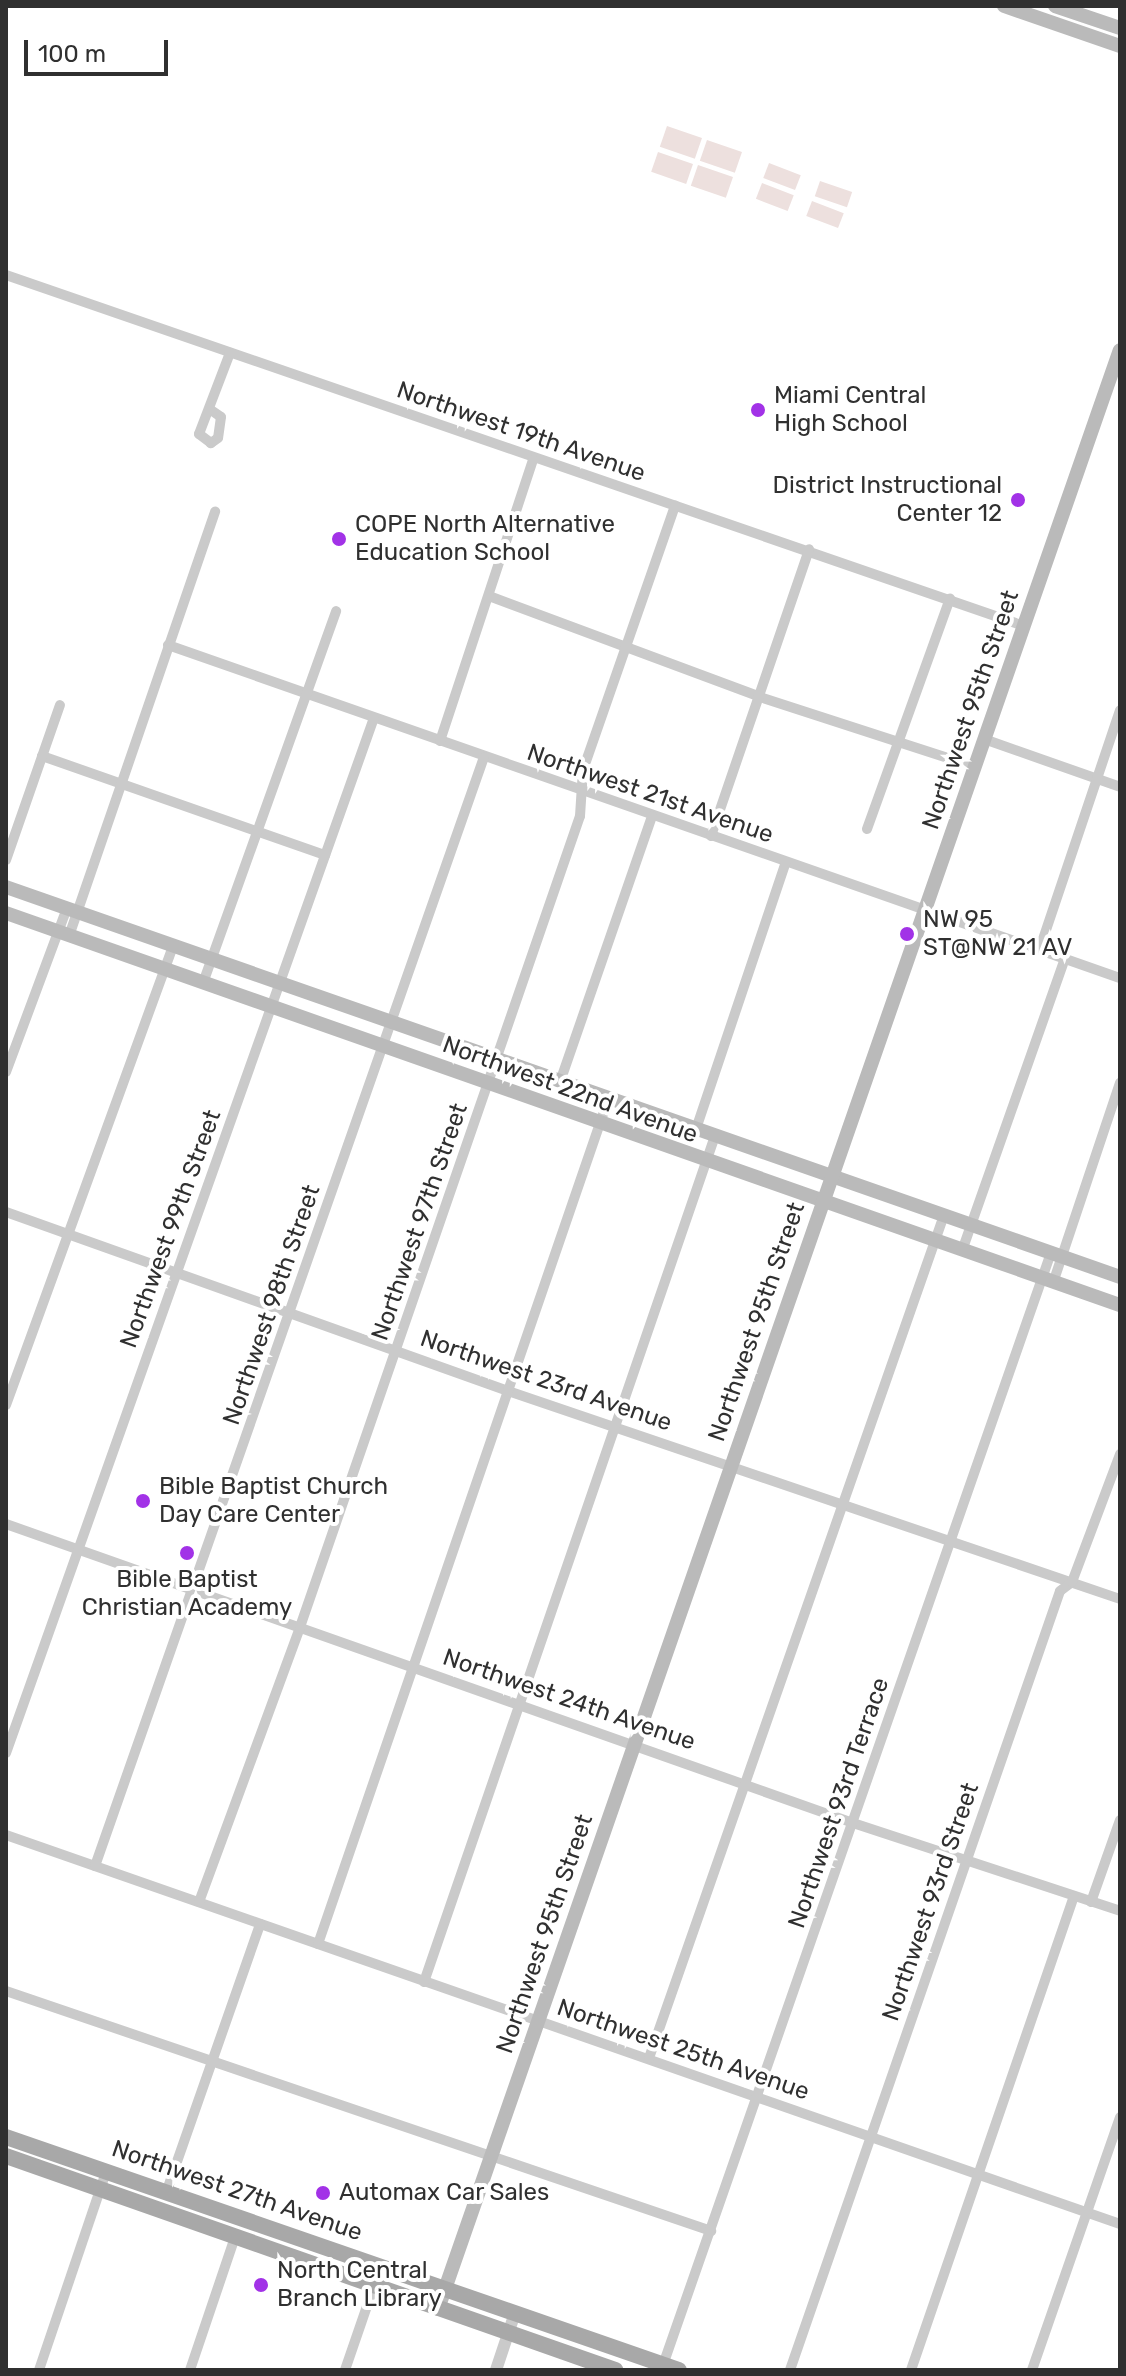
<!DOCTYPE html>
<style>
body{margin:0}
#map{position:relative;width:1126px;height:2376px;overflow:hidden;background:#fff;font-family:Rubik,sans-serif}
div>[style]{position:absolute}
.green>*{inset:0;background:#ede0de;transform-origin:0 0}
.minor>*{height:10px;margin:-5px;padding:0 5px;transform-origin:5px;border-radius:5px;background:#cacaca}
.tertiary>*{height:12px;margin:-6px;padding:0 6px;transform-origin:6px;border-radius:6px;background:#cacaca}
.secondary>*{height:14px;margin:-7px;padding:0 7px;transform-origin:7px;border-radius:7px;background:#bababa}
.primary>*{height:16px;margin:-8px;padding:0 8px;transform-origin:8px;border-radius:8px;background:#a8a8a8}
.dots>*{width:22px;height:22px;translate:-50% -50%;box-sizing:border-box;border:4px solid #fff;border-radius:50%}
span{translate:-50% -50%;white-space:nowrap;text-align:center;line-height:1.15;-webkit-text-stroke:8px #fff;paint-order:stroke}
.poi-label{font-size:24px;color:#303030}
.left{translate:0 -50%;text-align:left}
.right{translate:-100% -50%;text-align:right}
.street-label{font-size:24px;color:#303030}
.frame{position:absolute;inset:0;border:8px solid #303030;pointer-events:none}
.scale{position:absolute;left:24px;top:40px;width:144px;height:36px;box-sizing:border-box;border:4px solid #303030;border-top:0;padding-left:10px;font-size:24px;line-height:28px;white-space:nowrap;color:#303030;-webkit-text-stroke:6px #fff;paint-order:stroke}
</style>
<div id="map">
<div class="green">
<i style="left:667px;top:126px;width:37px;height:22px;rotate:19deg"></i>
<i style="left:707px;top:140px;width:37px;height:22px;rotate:19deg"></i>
<i style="left:658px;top:152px;width:37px;height:21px;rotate:19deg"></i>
<i style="left:769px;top:163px;width:34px;height:16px;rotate:21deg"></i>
<i style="left:698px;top:165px;width:37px;height:22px;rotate:19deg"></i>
<i style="left:820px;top:181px;width:34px;height:16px;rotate:19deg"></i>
<i style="left:762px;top:183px;width:34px;height:17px;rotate:21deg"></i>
<i style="left:812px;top:201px;width:34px;height:16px;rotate:21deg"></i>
</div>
<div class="minor">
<i style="left:6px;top:275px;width:1077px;rotate:19.02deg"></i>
<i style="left:211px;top:410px;width:12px;rotate:35deg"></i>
<i style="left:221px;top:417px;width:21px;rotate:98deg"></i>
<i style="left:218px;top:438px;width:9px;rotate:144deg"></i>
<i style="left:211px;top:443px;width:15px;rotate:-143deg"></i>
<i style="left:199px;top:434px;width:87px;rotate:-69.1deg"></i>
<i style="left:489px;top:596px;width:289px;rotate:20.4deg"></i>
<i style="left:760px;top:697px;width:226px;rotate:18deg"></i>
<i style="left:168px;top:645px;width:1009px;rotate:19.28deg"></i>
<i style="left:984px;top:739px;width:144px;rotate:19.4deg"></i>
<i style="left:440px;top:741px;width:296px;rotate:-71.7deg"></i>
<i style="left:42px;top:756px;width:300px;rotate:19.3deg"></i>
<i style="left:867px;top:829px;width:245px;rotate:-70.2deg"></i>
<i style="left:711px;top:836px;width:303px;rotate:-71.1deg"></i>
<i style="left:6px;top:860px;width:164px;rotate:-70.8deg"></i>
<i style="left:69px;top:936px;width:449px;rotate:-71deg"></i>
<i style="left:1040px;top:948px;width:251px;rotate:-71.4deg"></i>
<i style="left:203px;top:983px;width:395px;rotate:-70.3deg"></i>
<i style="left:6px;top:1072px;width:175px;rotate:-69.6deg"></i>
<i style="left:561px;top:1079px;width:278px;rotate:-70.9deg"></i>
<i style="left:696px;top:1129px;width:282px;rotate:-71.4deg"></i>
<i style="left:6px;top:1212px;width:533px;rotate:19.62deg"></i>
<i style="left:508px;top:1391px;width:646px;rotate:18.77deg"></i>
<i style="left:963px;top:1248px;width:307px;rotate:-70.6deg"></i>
<i style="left:1054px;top:1280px;width:208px;rotate:-71.5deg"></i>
<i style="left:6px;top:1405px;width:489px;rotate:-70deg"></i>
<i style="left:6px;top:1524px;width:898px;rotate:19.44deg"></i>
<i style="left:853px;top:1823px;width:281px;rotate:18.2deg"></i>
<i style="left:6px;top:1753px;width:1098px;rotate:-70.43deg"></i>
<i style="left:6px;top:1835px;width:1180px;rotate:19.25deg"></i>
<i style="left:95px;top:1866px;width:1175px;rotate:-70.67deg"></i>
<i style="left:199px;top:1902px;width:293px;rotate:-69.8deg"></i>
<i style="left:300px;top:1627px;width:858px;rotate:-70.95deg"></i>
<i style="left:580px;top:816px;width:46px;rotate:-86.3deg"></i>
<i style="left:583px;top:770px;width:280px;rotate:-70.8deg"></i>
<i style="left:1091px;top:1902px;width:87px;rotate:-70.5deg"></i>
<i style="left:318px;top:1944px;width:896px;rotate:-71.04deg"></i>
<i style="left:424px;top:1982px;width:895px;rotate:-71.02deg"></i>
<i style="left:6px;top:1991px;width:745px;rotate:18.8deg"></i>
<i style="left:649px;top:2058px;width:893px;rotate:-70.71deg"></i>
<i style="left:166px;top:2193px;width:285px;rotate:-70.7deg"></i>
<i style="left:663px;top:2365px;width:1178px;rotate:-70.77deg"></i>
<i style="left:39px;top:2370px;width:209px;rotate:-71.3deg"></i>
<i style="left:190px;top:2370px;width:140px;rotate:-71.3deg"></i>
<i style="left:345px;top:2370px;width:89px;rotate:-71deg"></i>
<i style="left:790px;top:2370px;width:824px;rotate:-70.88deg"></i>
<i style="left:1060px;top:1591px;width:15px;rotate:-37deg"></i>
<i style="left:1072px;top:1582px;width:137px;rotate:-69.4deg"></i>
<i style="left:911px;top:2370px;width:501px;rotate:-71.02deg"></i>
<i style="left:1032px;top:2370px;width:268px;rotate:-70.8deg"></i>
</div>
<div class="tertiary">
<i style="left:496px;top:2370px;width:60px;rotate:-71.6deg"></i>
</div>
<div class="secondary">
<i style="left:1004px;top:6px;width:123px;rotate:19deg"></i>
<i style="left:1055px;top:6px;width:69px;rotate:18.7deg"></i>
<i style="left:6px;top:887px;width:1180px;rotate:19.29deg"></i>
<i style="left:6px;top:913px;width:1181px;rotate:19.39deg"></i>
<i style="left:438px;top:2309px;width:2074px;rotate:-70.81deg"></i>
</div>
<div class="primary">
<i style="left:6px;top:2137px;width:712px;rotate:19.1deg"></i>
<i style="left:6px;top:2156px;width:646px;rotate:19.36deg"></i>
</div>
<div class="dots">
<i style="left:758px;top:410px;background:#a232e7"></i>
<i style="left:1018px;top:500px;background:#a232e7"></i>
<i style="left:339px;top:539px;background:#a232e7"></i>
<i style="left:907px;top:934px;background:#a232e7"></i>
<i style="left:143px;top:1501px;background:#a232e7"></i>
<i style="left:187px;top:1553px;background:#a232e7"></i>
<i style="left:323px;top:2193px;background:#a232e7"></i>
<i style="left:261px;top:2285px;background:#a232e7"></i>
</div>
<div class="poi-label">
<span class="left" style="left:774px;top:410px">Miami Central<br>High School</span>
<span class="right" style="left:1002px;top:500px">District Instructional<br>Center 12</span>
<span class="left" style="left:355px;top:539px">COPE North Alternative<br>Education School</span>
<span class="left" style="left:923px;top:934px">NW 95<br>ST@NW 21 AV</span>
<span class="left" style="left:159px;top:1501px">Bible Baptist Church<br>Day Care Center</span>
<span style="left:187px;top:1594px">Bible Baptist<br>Christian Academy</span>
<span class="left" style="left:339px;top:2193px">Automax Car Sales</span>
<span class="left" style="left:277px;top:2285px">North Central<br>Branch Library</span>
</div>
<div class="street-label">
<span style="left:521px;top:432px;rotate:19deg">Northwest 19th Avenue</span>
<span style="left:971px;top:710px;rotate:-71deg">Northwest 95th Street</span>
<span style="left:650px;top:794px;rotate:19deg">Northwest 21st Avenue</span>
<span style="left:570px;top:1090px;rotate:20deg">Northwest 22nd Avenue</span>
<span style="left:420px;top:1222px;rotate:-71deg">Northwest 97th Street</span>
<span style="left:171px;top:1229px;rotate:-70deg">Northwest 99th Street</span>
<span style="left:272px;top:1305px;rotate:-71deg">Northwest 98th Street</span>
<span style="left:757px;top:1322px;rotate:-71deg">Northwest 95th Street</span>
<span style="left:546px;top:1381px;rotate:19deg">Northwest 23rd Avenue</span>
<span style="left:569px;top:1700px;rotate:19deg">Northwest 24th Avenue</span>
<span style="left:839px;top:1803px;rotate:-71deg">Northwest 93rd Terrace</span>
<span style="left:931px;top:1902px;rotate:-71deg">Northwest 93rd Street</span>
<span style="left:545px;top:1934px;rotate:-71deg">Northwest 95th Street</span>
<span style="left:683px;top:2050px;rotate:19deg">Northwest 25th Avenue</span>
<span style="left:237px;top:2191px;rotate:19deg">Northwest 27th Avenue</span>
</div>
<div class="frame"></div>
<div class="scale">100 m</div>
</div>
